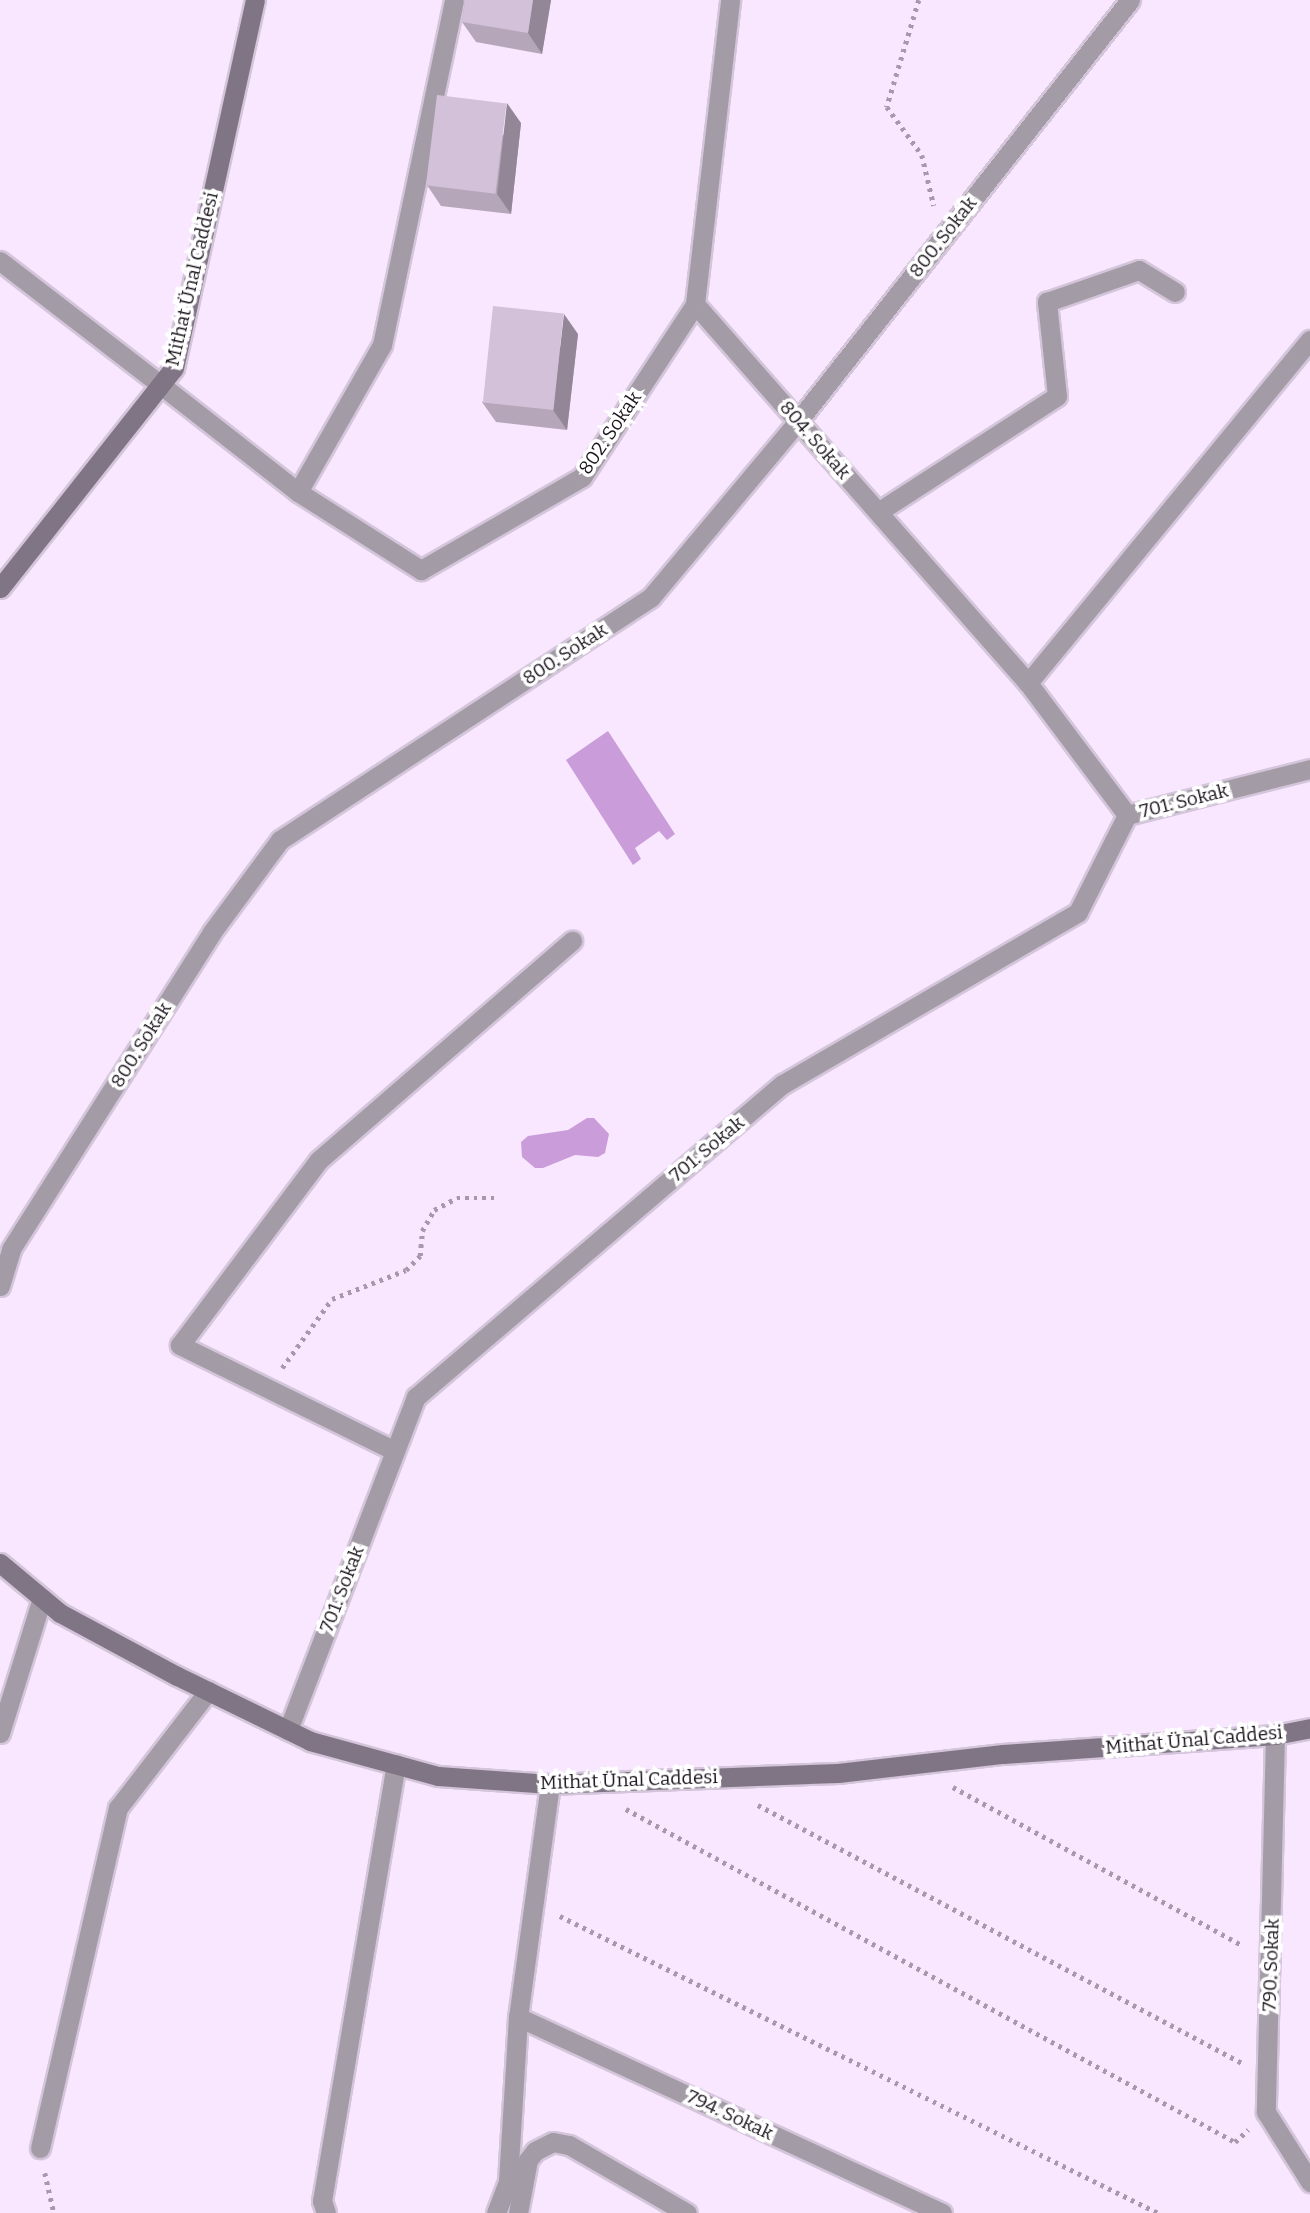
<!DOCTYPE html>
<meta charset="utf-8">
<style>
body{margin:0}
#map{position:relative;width:1310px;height:2213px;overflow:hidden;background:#f8e7ff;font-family:Bitter,serif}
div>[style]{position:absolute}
.water>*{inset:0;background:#ca9dda}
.path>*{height:4.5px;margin-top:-2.25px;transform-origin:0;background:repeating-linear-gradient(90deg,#a699ab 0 3.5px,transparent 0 8.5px)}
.roads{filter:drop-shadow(2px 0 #d4c5db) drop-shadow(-2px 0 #d4c5db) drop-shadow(0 2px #d4c5db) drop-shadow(0 -2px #d4c5db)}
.service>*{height:19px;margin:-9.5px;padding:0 9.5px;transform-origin:9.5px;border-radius:9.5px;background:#a39ca6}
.minor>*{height:19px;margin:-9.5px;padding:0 9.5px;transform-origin:9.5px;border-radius:9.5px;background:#a39ca6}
.tertiary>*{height:19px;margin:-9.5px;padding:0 9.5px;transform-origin:9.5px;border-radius:9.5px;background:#a39ca6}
.secondary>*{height:19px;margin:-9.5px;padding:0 9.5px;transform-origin:9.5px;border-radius:9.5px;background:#807584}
.wall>*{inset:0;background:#b5a6ba}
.shaded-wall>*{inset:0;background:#938797}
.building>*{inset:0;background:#d2c1d8;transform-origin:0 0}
span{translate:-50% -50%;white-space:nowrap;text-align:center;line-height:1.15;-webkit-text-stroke:7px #fff;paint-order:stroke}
.street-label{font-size:19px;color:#1a141c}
</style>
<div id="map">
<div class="water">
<i style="clip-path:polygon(608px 731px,675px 834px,667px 840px,659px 831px,635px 848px,641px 859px,633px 865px,566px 760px)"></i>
<i style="clip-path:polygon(587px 1118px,594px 1118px,609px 1134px,605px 1153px,598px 1157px,575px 1155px,543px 1168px,535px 1168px,522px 1157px,521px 1142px,528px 1136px,568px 1130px)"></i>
</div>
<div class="path">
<i style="left:919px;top:0;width:112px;rotate:106.7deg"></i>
<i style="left:887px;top:107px;width:59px;rotate:53.9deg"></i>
<i style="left:922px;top:155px;width:52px;rotate:76.8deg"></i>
<i style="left:282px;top:1368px;width:85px;rotate:-54.1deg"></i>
<i style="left:332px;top:1299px;width:79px;rotate:-21.4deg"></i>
<i style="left:406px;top:1270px;width:20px;rotate:-45deg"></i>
<i style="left:420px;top:1256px;width:25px;rotate:-85deg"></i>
<i style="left:422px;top:1231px;width:24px;rotate:-60deg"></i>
<i style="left:434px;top:1210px;width:26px;rotate:-28deg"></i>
<i style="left:457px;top:1198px;width:37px"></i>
<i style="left:953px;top:1787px;width:331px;rotate:28.7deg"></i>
<i style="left:758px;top:1805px;width:548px;rotate:28.06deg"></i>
<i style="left:626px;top:1809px;width:694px;rotate:28.67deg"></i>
<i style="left:1235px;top:2142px;width:18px;rotate:-43deg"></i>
<i style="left:560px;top:1916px;width:668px;rotate:26.41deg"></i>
<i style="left:45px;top:2173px;width:41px;rotate:77.3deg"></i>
</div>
<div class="roads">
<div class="service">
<i style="left:0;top:261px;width:203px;rotate:37.6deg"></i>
<i style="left:518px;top:2213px;width:54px;rotate:-79.3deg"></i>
<i style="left:528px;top:2160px;width:11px;rotate:-52deg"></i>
<i style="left:535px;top:2151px;width:20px;rotate:-27deg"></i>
<i style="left:553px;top:2142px;width:16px;rotate:11deg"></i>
<i style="left:569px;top:2145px;width:136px;rotate:30deg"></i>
</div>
<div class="minor">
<i style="left:695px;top:304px;width:505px;rotate:48.7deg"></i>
<i style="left:1028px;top:683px;width:165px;rotate:53.1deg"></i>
<i style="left:161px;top:385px;width:174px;rotate:38deg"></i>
<i style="left:298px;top:492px;width:146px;rotate:32.4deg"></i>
<i style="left:421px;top:570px;width:186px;rotate:-30deg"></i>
<i style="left:582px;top:477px;width:207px;rotate:-56.8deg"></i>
<i style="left:695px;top:304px;width:306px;rotate:-83.4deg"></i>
<i style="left:298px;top:492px;width:169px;rotate:-60.3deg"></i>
<i style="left:382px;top:345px;width:352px;rotate:-78.2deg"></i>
<i style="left:878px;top:512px;width:213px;rotate:-32.9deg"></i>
<i style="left:1057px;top:396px;width:95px;rotate:-96.1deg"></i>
<i style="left:1047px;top:302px;width:97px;rotate:-19.2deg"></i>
<i style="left:1139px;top:270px;width:42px;rotate:31.4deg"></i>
<i style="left:1028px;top:683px;width:444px;rotate:-50.6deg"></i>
<i style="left:0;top:1286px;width:39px;rotate:-73deg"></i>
<i style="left:11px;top:1249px;width:375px;rotate:-57.6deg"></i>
<i style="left:212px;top:932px;width:114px;rotate:-53.5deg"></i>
<i style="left:280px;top:840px;width:443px;rotate:-33.2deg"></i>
<i style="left:651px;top:597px;width:229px;rotate:-50.1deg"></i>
<i style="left:798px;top:421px;width:536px;rotate:-51.74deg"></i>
<i style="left:395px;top:1451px;width:240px;rotate:-153.8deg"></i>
<i style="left:180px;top:1345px;width:231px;rotate:-53.1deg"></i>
<i style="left:319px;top:1160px;width:335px;rotate:-40.9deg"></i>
<i style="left:288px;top:1730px;width:357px;rotate:-69deg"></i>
<i style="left:416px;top:1397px;width:482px;rotate:-40.5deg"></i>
<i style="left:783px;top:1084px;width:341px;rotate:-30.2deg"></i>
<i style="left:1078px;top:912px;width:109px;rotate:-63.2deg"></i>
<i style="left:1127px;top:815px;width:189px;rotate:-14.1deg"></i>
<i style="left:0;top:1733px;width:141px;rotate:-72.7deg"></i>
<i style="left:1275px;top:1735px;width:377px;rotate:91.4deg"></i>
<i style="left:1266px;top:2112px;width:83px;rotate:57.8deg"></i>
<i style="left:550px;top:1784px;width:235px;rotate:97.8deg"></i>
<i style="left:518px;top:2017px;width:467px;rotate:24.8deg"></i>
<i style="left:40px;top:2148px;width:349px;rotate:-77.1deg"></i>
<i style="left:118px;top:1808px;width:148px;rotate:-52.4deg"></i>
<i style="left:496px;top:2213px;width:34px;rotate:-69deg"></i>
<i style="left:508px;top:2181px;width:164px;rotate:-86.5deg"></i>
</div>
<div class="tertiary">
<i style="left:326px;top:2213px;width:13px;rotate:-108deg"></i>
<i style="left:322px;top:2201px;width:443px;rotate:-80.4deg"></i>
</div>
<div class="secondary">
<i style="left:0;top:588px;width:280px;rotate:-51.7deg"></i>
<i style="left:174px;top:368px;width:377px;rotate:-77.6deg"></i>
<i style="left:0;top:1563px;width:78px;rotate:39.8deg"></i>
<i style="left:60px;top:1613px;width:133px;rotate:28.3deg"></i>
<i style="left:177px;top:1676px;width:148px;rotate:26deg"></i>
<i style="left:310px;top:1741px;width:133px;rotate:15.3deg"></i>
<i style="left:438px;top:1776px;width:112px;rotate:4.1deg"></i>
<i style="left:550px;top:1784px;width:288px;rotate:-2.2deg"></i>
<i style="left:838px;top:1773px;width:166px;rotate:-6.6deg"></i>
<i style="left:1003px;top:1754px;width:273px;rotate:-4deg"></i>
<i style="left:1275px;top:1735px;width:36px;rotate:-11deg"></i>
</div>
</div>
<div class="wall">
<i style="clip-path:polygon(465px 0,551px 0,542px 54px,476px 42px,462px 22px)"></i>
<i style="clip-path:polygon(521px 123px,511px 214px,441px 206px,427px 185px)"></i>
<i style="clip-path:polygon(578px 334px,567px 430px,496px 422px,482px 402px)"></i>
</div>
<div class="shaded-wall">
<i style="clip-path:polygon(533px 0,551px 0,542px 54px,528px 33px)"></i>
<i style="clip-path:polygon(507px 103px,521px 123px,511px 214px,497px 194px)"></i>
<i style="clip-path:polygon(564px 314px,578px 334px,567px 430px,553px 410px)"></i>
</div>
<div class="building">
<i style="clip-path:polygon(465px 0,533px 0,528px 33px,462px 22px)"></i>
<i style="left:437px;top:95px;width:70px;height:91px;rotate:7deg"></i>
<i style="left:493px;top:306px;width:71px;height:97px;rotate:6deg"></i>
</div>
<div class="street-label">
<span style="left:943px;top:237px;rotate:-52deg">800. Sokak</span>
<span style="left:192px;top:279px;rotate:-77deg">Mithat Ünal Caddesi</span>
<span style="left:610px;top:433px;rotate:-56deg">802. Sokak</span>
<span style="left:815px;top:440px;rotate:49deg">804. Sokak</span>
<span style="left:565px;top:654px;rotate:-33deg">800. Sokak</span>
<span style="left:1184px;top:801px;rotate:-14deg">701. Sokak</span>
<span style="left:141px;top:1045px;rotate:-58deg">800. Sokak</span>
<span style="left:707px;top:1149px;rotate:-40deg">701. Sokak</span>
<span style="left:342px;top:1589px;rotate:-69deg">701. Sokak</span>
<span style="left:1194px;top:1740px;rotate:-5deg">Mithat Ünal Caddesi</span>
<span style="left:629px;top:1780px;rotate:-2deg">Mithat Ünal Caddesi</span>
<span style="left:1271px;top:1965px;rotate:-88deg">790. Sokak</span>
<span style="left:730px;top:2115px;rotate:25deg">794. Sokak</span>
</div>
</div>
